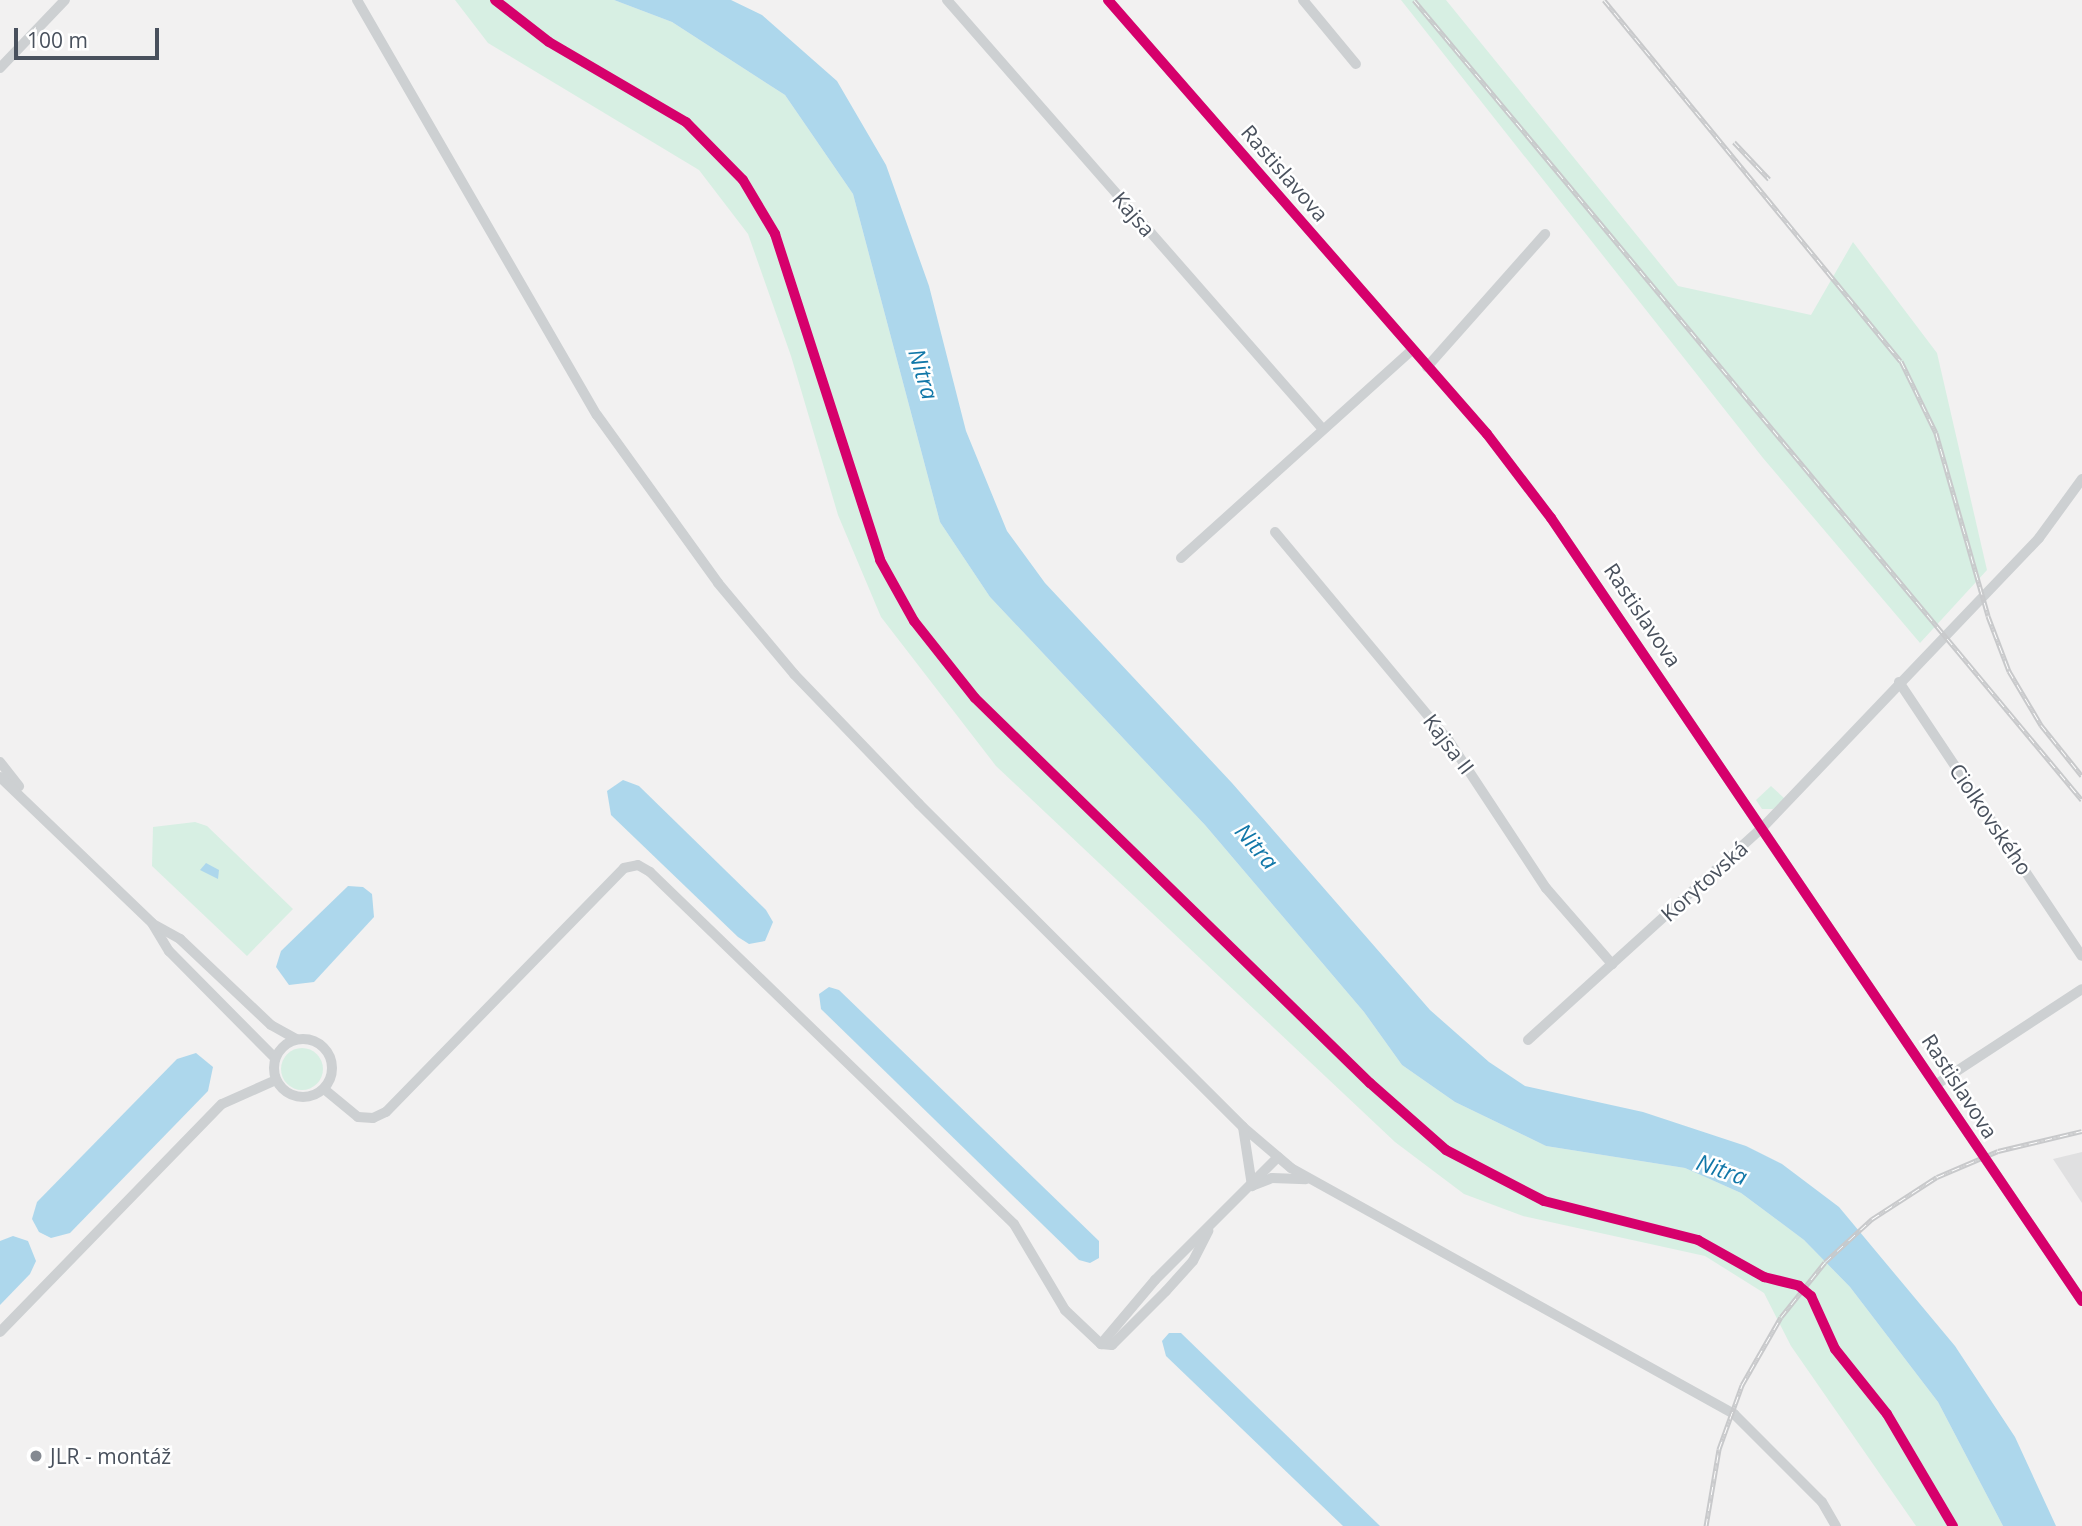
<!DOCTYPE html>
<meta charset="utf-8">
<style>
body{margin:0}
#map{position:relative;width:2082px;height:1526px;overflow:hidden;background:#f2f1f1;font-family:"Open Sans",sans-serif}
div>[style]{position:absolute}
.education>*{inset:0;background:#e0e0e1}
.green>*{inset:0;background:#d7efe3}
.round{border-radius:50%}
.water>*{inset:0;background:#add7ec}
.minor>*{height:10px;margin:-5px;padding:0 5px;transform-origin:5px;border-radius:5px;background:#cdd0d2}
.minor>.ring{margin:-5px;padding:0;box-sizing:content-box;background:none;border:10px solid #cdd0d2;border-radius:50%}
.rail>*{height:5px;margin-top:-2.5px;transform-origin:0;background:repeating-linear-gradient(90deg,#fff 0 8px,#c8c9cb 0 16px);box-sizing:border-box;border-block:2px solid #c8c9cb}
.cycleway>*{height:10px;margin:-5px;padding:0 5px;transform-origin:5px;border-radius:5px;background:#d6006c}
.dots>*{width:19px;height:19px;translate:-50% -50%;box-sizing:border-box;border:4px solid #fff;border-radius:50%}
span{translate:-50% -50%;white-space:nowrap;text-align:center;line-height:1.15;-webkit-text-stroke:5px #fff;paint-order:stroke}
.street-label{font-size:21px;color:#49515d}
.poi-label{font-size:21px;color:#49515d}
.left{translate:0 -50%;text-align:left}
.water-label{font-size:23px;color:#1177a8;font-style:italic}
.scale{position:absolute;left:14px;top:28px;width:145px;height:32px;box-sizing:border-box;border:4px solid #49515d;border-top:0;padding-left:9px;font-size:21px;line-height:24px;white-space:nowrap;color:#49515d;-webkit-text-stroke:5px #fff;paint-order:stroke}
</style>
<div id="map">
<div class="education">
<i style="clip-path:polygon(2082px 1152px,2082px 1203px,2053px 1159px)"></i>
</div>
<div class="green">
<i style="clip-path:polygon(455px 0,614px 0,672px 22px,785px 95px,853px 194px,940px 522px,990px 597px,1205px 825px,1364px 1012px,1402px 1065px,1455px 1102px,1546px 1146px,1685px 1168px,1741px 1193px,1804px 1240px,1850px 1287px,1938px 1402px,2003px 1526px,1916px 1526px,1791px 1346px,1764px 1293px,1705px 1256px,1523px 1216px,1464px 1194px,1395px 1142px,996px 766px,881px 617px,838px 515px,791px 356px,748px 234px,699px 170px,488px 43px)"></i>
<i style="clip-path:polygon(1401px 0,1446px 0,1678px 286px,1811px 315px,1853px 242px,1937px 353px,1987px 570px,1920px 643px,1763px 458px)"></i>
<i style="clip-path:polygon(1771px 786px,1785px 799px,1773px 809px,1762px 809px,1756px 800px)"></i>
<i style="clip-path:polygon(195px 822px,207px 826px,293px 909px,247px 956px,152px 866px,153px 827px)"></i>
<i class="round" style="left:281px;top:1048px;width:42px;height:42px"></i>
</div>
<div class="water">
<i style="clip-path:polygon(614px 0,731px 0,762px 15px,837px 81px,886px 165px,929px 286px,966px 431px,1007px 531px,1045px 583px,1232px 783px,1430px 1010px,1489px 1062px,1525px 1086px,1643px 1112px,1746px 1146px,1782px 1164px,1839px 1207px,1955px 1346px,2015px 1437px,2056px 1526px,2003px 1526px,1938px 1402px,1850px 1287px,1804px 1240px,1741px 1193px,1685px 1168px,1546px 1146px,1455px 1102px,1402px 1065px,1364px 1012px,1205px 825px,990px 597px,940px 522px,853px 194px,785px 95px,672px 22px)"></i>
<i style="clip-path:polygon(623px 780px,639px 786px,766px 910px,773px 922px,765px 941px,749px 944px,738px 937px,611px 815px,607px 791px)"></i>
<i style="clip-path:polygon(206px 863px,219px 870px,218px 879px,200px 870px)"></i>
<i style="clip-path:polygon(348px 886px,363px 887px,372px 894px,374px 917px,314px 982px,289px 985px,276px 967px,281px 951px)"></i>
<i style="clip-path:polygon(829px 987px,839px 990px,1099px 1241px,1099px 1258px,1090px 1263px,1079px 1260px,821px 1009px,819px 994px)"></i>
<i style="clip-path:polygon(196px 1053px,213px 1067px,208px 1091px,70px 1233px,51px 1238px,39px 1232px,32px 1219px,37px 1202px,177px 1059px)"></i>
<i style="clip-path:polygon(13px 1236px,28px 1241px,36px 1261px,30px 1274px,0 1305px,0 1241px)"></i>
<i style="clip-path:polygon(1169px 1333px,1181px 1333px,1380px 1526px,1343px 1526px,1166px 1356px,1162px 1341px)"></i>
</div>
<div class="minor">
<i style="left:357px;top:0;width:479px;rotate:60deg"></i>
<i style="left:597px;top:415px;width:207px;rotate:54.2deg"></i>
<i style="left:718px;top:583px;width:119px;rotate:50.1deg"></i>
<i style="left:794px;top:674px;width:180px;rotate:46.1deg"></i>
<i style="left:919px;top:804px;width:457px;rotate:44.9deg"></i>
<i style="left:1243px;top:1127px;width:63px;rotate:40.5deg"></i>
<i style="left:1291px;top:1168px;width:507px;rotate:29.04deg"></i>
<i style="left:1734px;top:1414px;width:124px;rotate:45deg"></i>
<i style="left:1822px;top:1502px;width:28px;rotate:60deg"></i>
<i style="left:947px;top:0;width:568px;rotate:48.79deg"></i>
<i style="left:1108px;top:0;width:576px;rotate:48.87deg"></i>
<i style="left:1487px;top:434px;width:106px;rotate:52.7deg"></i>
<i style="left:1551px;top:518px;width:946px;rotate:55.86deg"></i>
<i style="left:1303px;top:0;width:83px;rotate:50.4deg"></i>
<i style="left:0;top:68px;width:94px;rotate:-46.3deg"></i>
<i style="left:1427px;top:367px;width:178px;rotate:-48.4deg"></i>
<i style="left:1275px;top:532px;width:272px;rotate:50.2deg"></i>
<i style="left:1449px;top:741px;width:176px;rotate:56.6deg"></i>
<i style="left:1546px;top:888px;width:101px;rotate:49deg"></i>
<i style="left:1181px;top:558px;width:311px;rotate:-42deg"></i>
<i style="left:1899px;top:682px;width:329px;rotate:56.3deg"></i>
<i style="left:0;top:762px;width:31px;rotate:52deg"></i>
<i style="left:0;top:777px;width:211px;rotate:43.8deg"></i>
<i style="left:152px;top:923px;width:33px;rotate:59deg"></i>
<i style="left:169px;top:951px;width:151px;rotate:45.3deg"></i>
<i style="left:155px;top:925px;width:29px;rotate:29deg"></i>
<i style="left:180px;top:939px;width:125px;rotate:43.4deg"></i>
<i style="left:271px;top:1025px;width:29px;rotate:29deg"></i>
<i class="ring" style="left:274px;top:1039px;width:48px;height:48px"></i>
<i style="left:1528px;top:1040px;width:316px;rotate:-42.2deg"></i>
<i style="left:1762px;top:828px;width:401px;rotate:-46.3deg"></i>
<i style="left:2039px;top:538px;width:73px;rotate:-53.9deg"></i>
<i style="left:1937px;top:1084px;width:173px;rotate:-33.2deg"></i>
<i style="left:324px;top:1089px;width:44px;rotate:39.5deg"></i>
<i style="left:358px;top:1117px;width:15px;rotate:4deg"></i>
<i style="left:373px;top:1118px;width:14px;rotate:-25deg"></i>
<i style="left:386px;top:1112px;width:341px;rotate:-45.7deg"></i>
<i style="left:624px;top:868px;width:14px;rotate:-12deg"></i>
<i style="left:638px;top:865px;width:14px;rotate:30deg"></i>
<i style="left:650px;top:872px;width:506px;rotate:44.04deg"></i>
<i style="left:1014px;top:1224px;width:100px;rotate:59.3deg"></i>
<i style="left:1065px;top:1310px;width:50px;rotate:43.4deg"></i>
<i style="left:1101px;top:1344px;width:11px;rotate:5deg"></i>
<i style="left:1112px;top:1345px;width:76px;rotate:-45deg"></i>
<i style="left:1166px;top:1291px;width:40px;rotate:-48deg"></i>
<i style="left:1193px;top:1261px;width:34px;rotate:-63deg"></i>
<i style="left:1243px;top:1127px;width:60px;rotate:81.3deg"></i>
<i style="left:1254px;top:1185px;width:19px;rotate:-21deg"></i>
<i style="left:1272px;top:1178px;width:34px;rotate:2deg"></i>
<i style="left:0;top:1332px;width:318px;rotate:-45.8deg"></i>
<i style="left:222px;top:1104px;width:59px;rotate:-24deg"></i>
<i style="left:1101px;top:1344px;width:84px;rotate:-49.8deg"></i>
<i style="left:1155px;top:1280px;width:174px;rotate:-45deg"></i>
</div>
<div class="rail">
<i style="left:1414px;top:0;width:1042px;rotate:50.14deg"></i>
<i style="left:1604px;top:0;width:467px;rotate:50.6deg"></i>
<i style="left:1901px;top:361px;width:80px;rotate:64.1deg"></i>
<i style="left:1936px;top:433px;width:190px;rotate:74.1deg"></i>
<i style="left:1988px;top:616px;width:59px;rotate:69.1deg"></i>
<i style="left:2009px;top:671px;width:63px;rotate:59.3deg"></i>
<i style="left:2041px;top:725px;width:65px;rotate:51.2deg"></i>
<i style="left:1734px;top:142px;width:51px;rotate:46.6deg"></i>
<i style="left:1706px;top:1526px;width:78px;rotate:-80.4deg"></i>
<i style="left:1719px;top:1449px;width:68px;rotate:-70.2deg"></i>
<i style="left:1742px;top:1385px;width:78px;rotate:-60.2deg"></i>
<i style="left:1781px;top:1317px;width:70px;rotate:-51.3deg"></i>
<i style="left:1825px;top:1262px;width:64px;rotate:-42.5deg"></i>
<i style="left:1872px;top:1219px;width:77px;rotate:-32.9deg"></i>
<i style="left:1937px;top:1177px;width:66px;rotate:-23.1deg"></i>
<i style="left:1998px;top:1151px;width:86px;rotate:-13.4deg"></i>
</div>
<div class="cycleway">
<i style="left:495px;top:0;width:68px;rotate:37.9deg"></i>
<i style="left:549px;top:42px;width:159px;rotate:30.3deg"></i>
<i style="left:686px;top:122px;width:81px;rotate:45.5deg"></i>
<i style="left:743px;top:180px;width:63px;rotate:59.3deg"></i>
<i style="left:775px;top:234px;width:342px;rotate:72.1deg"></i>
<i style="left:880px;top:560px;width:70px;rotate:60.9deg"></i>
<i style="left:914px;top:621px;width:98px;rotate:51.6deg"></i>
<i style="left:975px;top:698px;width:552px;rotate:44.27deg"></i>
<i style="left:1370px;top:1083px;width:101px;rotate:41.4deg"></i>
<i style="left:1446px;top:1150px;width:110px;rotate:27.5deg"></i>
<i style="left:1544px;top:1201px;width:159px;rotate:14.2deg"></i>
<i style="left:1698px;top:1240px;width:76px;rotate:29.3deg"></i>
<i style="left:1764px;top:1277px;width:36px;rotate:14deg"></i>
<i style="left:1799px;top:1286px;width:16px;rotate:40deg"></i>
<i style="left:1811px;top:1296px;width:58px;rotate:65.6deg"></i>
<i style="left:1835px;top:1349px;width:83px;rotate:51.3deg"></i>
<i style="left:1887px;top:1414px;width:130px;rotate:59.5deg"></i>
<i style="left:1108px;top:0;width:576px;rotate:48.87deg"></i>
<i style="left:1487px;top:434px;width:106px;rotate:52.7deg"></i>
<i style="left:1551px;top:518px;width:946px;rotate:55.86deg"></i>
</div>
<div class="dots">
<i style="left:36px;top:1456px;background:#848991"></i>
</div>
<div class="street-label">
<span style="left:1285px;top:173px;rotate:49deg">Rastislavova</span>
<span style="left:1134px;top:214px;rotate:49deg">Kajsa</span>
<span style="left:1643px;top:615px;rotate:56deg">Rastislavova</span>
<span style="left:1449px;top:744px;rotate:53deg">Kajsa II</span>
<span style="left:1991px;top:819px;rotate:56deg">Ciolkovského</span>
<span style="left:1704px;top:881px;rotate:-42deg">Korytovská</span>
<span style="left:1960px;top:1086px;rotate:57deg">Rastislavova</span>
</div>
<div class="poi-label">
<span class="left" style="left:50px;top:1456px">JLR - montáž</span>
</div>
<div class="water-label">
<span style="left:924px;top:374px;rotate:73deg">Nitra</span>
<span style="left:1257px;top:846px;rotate:49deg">Nitra</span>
<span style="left:1722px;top:1169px;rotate:19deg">Nitra</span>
</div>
<div class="scale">100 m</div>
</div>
